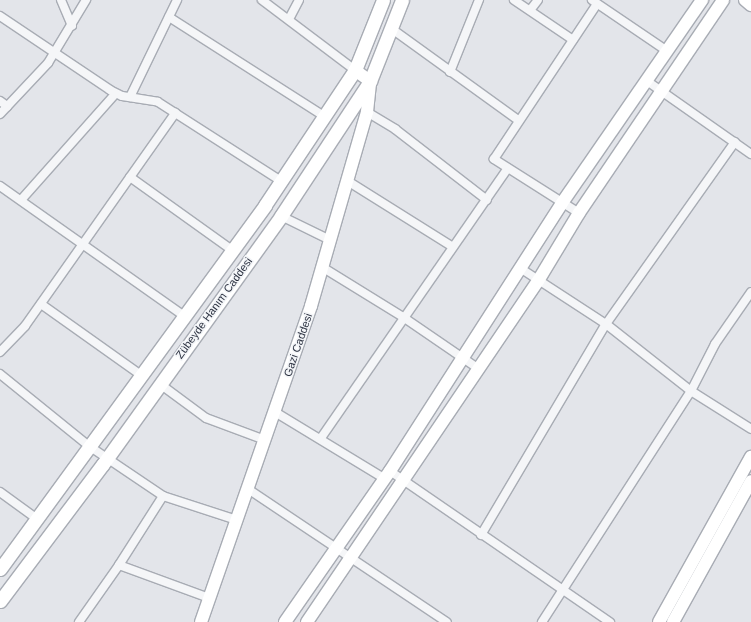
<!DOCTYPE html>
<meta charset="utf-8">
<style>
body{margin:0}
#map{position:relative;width:751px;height:622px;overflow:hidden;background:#e3e5ea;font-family:Arial,sans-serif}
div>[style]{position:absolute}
.roads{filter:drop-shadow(1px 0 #a8acb4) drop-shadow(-1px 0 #a8acb4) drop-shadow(0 1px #a8acb4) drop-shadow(0 -1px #a8acb4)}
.street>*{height:8px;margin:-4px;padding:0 4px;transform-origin:4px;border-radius:4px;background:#f5f6f8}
.secondary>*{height:12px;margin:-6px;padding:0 6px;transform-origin:6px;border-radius:6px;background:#fff}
.primary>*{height:13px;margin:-6.5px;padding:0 6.5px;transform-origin:6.5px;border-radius:6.5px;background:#fff}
span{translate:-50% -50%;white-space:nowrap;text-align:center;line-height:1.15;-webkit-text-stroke:3px #f2f4f7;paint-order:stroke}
.street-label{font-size:11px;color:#2c3241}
</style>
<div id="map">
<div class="roads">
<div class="street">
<i style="left:61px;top:0;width:28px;rotate:67deg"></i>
<i style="left:262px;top:0;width:116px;rotate:37deg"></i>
<i style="left:514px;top:0;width:71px;rotate:34.1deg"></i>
<i style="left:592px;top:0;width:91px;rotate:34.2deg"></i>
<i style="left:531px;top:9px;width:11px;rotate:-52deg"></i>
<i style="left:0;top:16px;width:133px;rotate:33.9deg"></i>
<i style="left:110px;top:90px;width:13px;rotate:27deg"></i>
<i style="left:122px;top:96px;width:36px;rotate:9deg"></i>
<i style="left:158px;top:102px;width:146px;rotate:32.7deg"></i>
<i style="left:169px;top:17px;width:184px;rotate:32.6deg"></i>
<i style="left:289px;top:19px;width:21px;rotate:-62deg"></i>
<i style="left:392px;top:29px;width:155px;rotate:35.8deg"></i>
<i style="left:450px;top:72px;width:78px;rotate:-68.1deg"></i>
<i style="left:647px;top:81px;width:127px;rotate:35.1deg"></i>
<i style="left:130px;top:97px;width:108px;rotate:-64.1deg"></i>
<i style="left:0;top:101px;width:9px;rotate:36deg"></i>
<i style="left:367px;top:112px;width:33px;rotate:31deg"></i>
<i style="left:395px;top:129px;width:116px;rotate:37.7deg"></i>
<i style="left:0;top:114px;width:70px;rotate:-46.7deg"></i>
<i style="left:48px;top:63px;width:74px;rotate:-58.9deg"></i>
<i style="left:130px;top:177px;width:125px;rotate:35.6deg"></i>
<i style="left:346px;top:180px;width:126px;rotate:32.1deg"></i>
<i style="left:0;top:186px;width:225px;rotate:35.2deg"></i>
<i style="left:21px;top:200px;width:142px;rotate:-48.4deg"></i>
<i style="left:579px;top:213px;width:101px;rotate:-147.6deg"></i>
<i style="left:494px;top:159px;width:186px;rotate:-56.4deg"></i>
<i style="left:281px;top:216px;width:55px;rotate:26.1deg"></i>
<i style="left:322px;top:267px;width:95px;rotate:31.7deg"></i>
<i style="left:403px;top:317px;width:92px;rotate:34.4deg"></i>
<i style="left:520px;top:268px;width:103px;rotate:33.1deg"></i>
<i style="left:606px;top:324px;width:108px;rotate:38.2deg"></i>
<i style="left:691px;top:391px;width:71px;rotate:32.3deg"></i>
<i style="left:41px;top:304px;width:123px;rotate:35.4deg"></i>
<i style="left:0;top:352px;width:36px;rotate:-46deg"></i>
<i style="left:25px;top:326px;width:261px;rotate:-54.8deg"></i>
<i style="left:0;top:374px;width:114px;rotate:39deg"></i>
<i style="left:89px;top:446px;width:89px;rotate:34deg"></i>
<i style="left:163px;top:496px;width:78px;rotate:18deg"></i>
<i style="left:160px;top:384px;width:57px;rotate:36.5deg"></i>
<i style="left:206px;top:418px;width:63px;rotate:20.4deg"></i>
<i style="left:275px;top:412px;width:129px;rotate:31.3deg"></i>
<i style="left:321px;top:438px;width:328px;rotate:-55.3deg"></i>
<i style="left:390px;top:471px;width:267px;rotate:34.5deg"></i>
<i style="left:248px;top:489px;width:239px;rotate:33.8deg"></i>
<i style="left:0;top:492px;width:46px;rotate:36.1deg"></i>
<i style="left:481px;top:535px;width:245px;rotate:-59.4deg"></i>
<i style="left:606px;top:324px;width:223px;rotate:-54.7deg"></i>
<i style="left:119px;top:565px;width:96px;rotate:20.1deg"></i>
<i style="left:79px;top:622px;width:70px;rotate:-54.9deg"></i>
<i style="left:119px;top:565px;width:82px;rotate:-57.5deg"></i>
<i style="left:542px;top:622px;width:275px;rotate:-57.2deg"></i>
<i style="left:691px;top:391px;width:53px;rotate:-62.9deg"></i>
<i style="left:715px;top:344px;width:63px;rotate:-55.3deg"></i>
</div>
<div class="secondary">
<i style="left:745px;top:0;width:8px;rotate:40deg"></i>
<i style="left:201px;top:622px;width:335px;rotate:-70.8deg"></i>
<i style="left:311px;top:306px;width:202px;rotate:-73.9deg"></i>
<i style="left:367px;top:112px;width:31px;rotate:-84deg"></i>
<i style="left:370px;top:81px;width:19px;rotate:-144deg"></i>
<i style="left:285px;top:622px;width:184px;rotate:-55.2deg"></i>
<i style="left:390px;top:471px;width:318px;rotate:-57.3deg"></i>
<i style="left:562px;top:203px;width:247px;rotate:-55.4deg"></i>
<i style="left:307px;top:622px;width:412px;rotate:-55.9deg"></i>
<i style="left:538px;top:281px;width:79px;rotate:-58.9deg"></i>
<i style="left:579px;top:213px;width:257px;rotate:-55.9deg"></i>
<i style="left:659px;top:622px;width:189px;rotate:-60.9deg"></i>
<i style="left:673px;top:622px;width:161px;rotate:-61deg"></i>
</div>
<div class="primary">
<i style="left:0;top:569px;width:450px;rotate:-53.9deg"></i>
<i style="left:265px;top:205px;width:162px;rotate:-56.3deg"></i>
<i style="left:355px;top:70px;width:75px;rotate:-68.2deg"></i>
<i style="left:0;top:601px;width:171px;rotate:-53.1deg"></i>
<i style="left:103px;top:464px;width:305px;rotate:-54.3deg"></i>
<i style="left:281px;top:216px;width:162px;rotate:-56.6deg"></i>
<i style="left:370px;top:81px;width:87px;rotate:-68.4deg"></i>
</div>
</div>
<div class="street-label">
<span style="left:214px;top:308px;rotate:-54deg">Zübeyde Hanım Caddesi</span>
<span style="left:298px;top:345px;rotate:-71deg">Gazi Caddesi</span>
</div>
</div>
